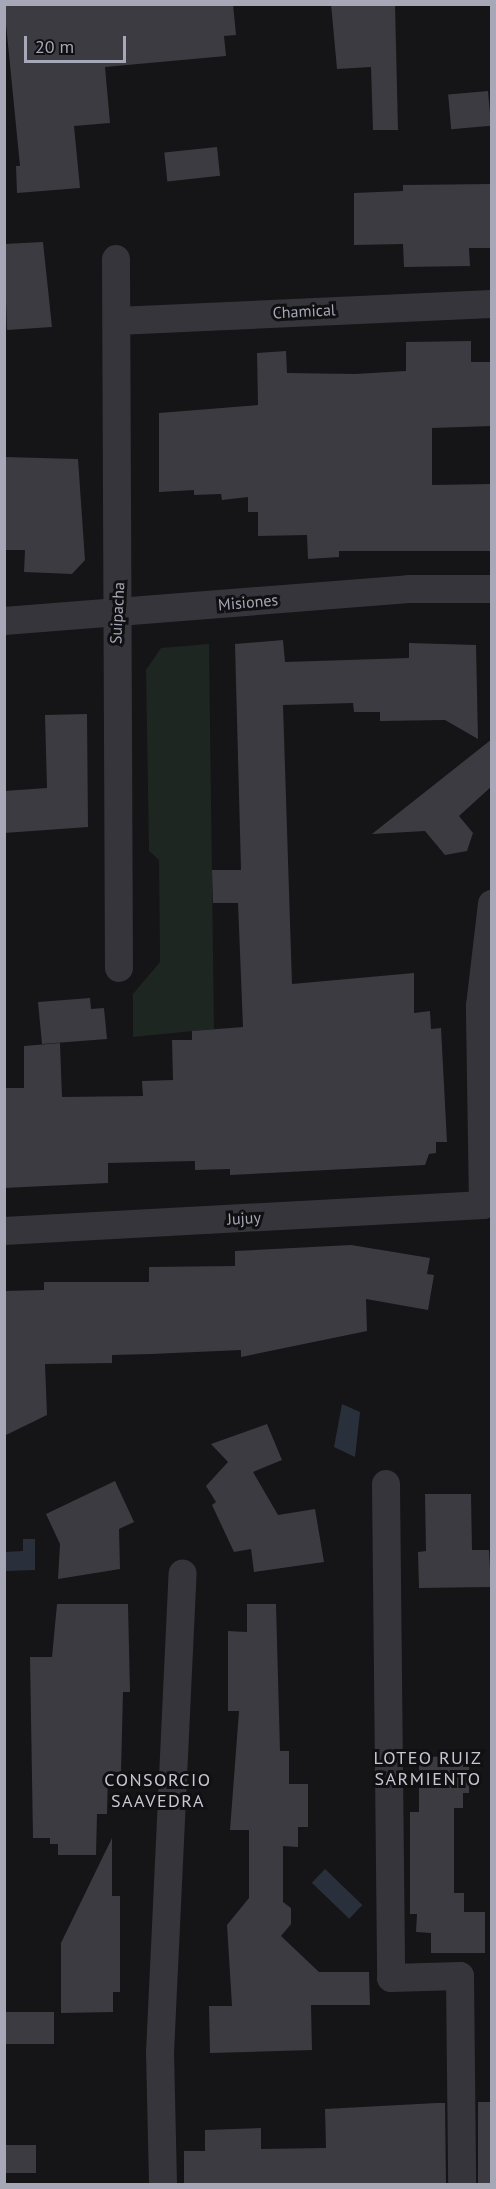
<!DOCTYPE html>
<style>
body{margin:0}
#map{position:relative;width:496px;height:2189px;overflow:hidden;background:#151416;font-family:"PT Sans",sans-serif}
div>[style]{position:absolute}
.green>*{inset:0;background:#1e2621}
.water>*{inset:0;background:#2a303b;transform-origin:0 0}
.building>*{inset:0;background:#3c3b41;transform-origin:0 0}
.street>*{height:28px;margin:-14px;padding:0 14px;transform-origin:14px;border-radius:14px;background:#36353b}
span{translate:-50% -50%;white-space:nowrap;text-align:center;line-height:1.15;-webkit-text-stroke:6px #100f11;paint-order:stroke}
.street-label{font-size:16px;color:#a6a7b7}
.neighbourhood-label{font-size:18px;color:#c7c8d3;letter-spacing:1.5px}
.frame{position:absolute;inset:0;border:6px solid #a6a7b7;pointer-events:none}
.scale{position:absolute;left:24px;top:36px;width:102px;height:27px;box-sizing:border-box;border:3px solid #a6a7b7;border-top:0;padding-left:8px;font-size:18px;line-height:21px;white-space:nowrap;color:#a6a7b7;-webkit-text-stroke:4px #100f11;paint-order:stroke}
</style>
<div id="map">
<div class="green">
<i style="clip-path:polygon(209px 644px,214px 1029px,133px 1037px,133px 994px,160px 962px,159px 860px,149px 851px,146px 670px,161px 648px)"></i>
</div>
<div class="water">
<i style="clip-path:polygon(342px 1404px,360px 1412px,355px 1457px,334px 1447px)"></i>
<i style="clip-path:polygon(23px 1539px,35px 1539px,35px 1570px,5px 1571px,5px 1552px,23px 1551px)"></i>
<i style="left:325px;top:1869px;width:52px;height:19px;rotate:44deg"></i>
</div>
<div class="building">
<i style="clip-path:polygon(4px 4px,233px 4px,236px 35px,224px 36px,226px 56px,105px 67px,110px 123px,74px 126px,80px 188px,17px 193px,16px 166px,20px 166px)"></i>
<i style="clip-path:polygon(331px 4px,395px 4px,398px 130px,373px 130px,371px 67px,337px 69px)"></i>
<i style="left:488px;top:91px;width:35px;height:40px;rotate:85deg"></i>
<i style="left:217px;top:147px;width:29px;height:53px;rotate:84deg"></i>
<i style="clip-path:polygon(492px 184px,492px 242px,490px 248px,469px 248px,470px 266px,404px 267px,403px 244px,354px 245px,354px 193px,403px 191px,403px 185px)"></i>
<i style="clip-path:polygon(43px 242px,52px 327px,7px 330px,4px 244px)"></i>
<i style="clip-path:polygon(471px 341px,471px 362px,492px 362px,492px 426px,432px 428px,432px 485px,492px 484px,492px 551px,339px 551px,339px 557px,308px 559px,307px 535px,258px 536px,258px 512px,248px 512px,248px 497px,222px 500px,221px 494px,194px 495px,194px 490px,159px 492px,159px 413px,258px 405px,257px 353px,286px 351px,287px 373px,355px 374px,406px 371px,406px 342px)"></i>
<i style="clip-path:polygon(4px 457px,78px 459px,85px 560px,72px 574px,24px 572px,25px 550px,4px 550px)"></i>
<i style="clip-path:polygon(283px 640px,285px 662px,409px 658px,409px 643px,476px 645px,478px 739px,445px 720px,380px 721px,380px 712px,354px 712px,353px 703px,283px 705px,292px 984px,414px 973px,414px 1013px,430px 1011px,431px 1029px,441px 1028px,447px 1142px,436px 1142px,436px 1153px,429px 1154px,425px 1165px,230px 1175px,230px 1169px,195px 1170px,195px 1161px,108px 1163px,108px 1183px,4px 1188px,4px 1088px,24px 1088px,24px 1046px,60px 1043px,62px 1097px,143px 1096px,142px 1081px,173px 1080px,172px 1040px,192px 1040px,192px 1031px,243px 1027px,238px 903px,213px 903px,212px 870px,241px 870px,235px 644px)"></i>
<i style="clip-path:polygon(87px 714px,88px 827px,4px 833px,4px 791px,47px 788px,45px 715px)"></i>
<i style="clip-path:polygon(492px 739px,492px 786px,459px 816px,473px 833px,467px 851px,445px 855px,425px 831px,372px 834px)"></i>
<i style="clip-path:polygon(90px 998px,91px 1009px,104px 1008px,107px 1039px,42px 1044px,38px 1002px)"></i>
<i style="clip-path:polygon(351px 1245px,430px 1258px,427px 1274px,434px 1275px,428px 1310px,366px 1299px,367px 1331px,241px 1357px,241px 1350px,151px 1354px,112px 1355px,112px 1363px,45px 1364px,47px 1415px,4px 1436px,4px 1291px,44px 1290px,44px 1282px,149px 1282px,149px 1267px,235px 1266px,235px 1251px)"></i>
<i style="clip-path:polygon(267px 1424px,282px 1460px,253px 1472px,278px 1515px,315px 1509px,324px 1562px,254px 1572px,251px 1549px,234px 1552px,212px 1505px,216px 1502px,206px 1486px,228px 1462px,211px 1444px)"></i>
<i style="clip-path:polygon(115px 1481px,134px 1522px,119px 1529px,120px 1569px,58px 1579px,60px 1544px,46px 1514px)"></i>
<i style="clip-path:polygon(425px 1494px,471px 1494px,472px 1550px,489px 1550px,491px 1587px,419px 1588px,418px 1552px,426px 1551px)"></i>
<i style="clip-path:polygon(57px 1604px,128px 1604px,130px 1692px,123px 1692px,121px 1772px,108px 1772px,107px 1814px,97px 1814px,96px 1855px,58px 1855px,58px 1844px,50px 1844px,50px 1838px,33px 1838px,30px 1657px,52px 1657px)"></i>
<i style="clip-path:polygon(247px 1604px,276px 1604px,280px 1751px,289px 1751px,289px 1784px,308px 1784px,308px 1827px,298px 1827px,298px 1847px,283px 1846px,283px 1902px,291px 1908px,291px 1924px,281px 1936px,319px 1972px,369px 1972px,370px 2005px,311px 2005px,312px 2050px,210px 2053px,209px 2006px,232px 2006px,227px 1925px,249px 1898px,249px 1830px,230px 1830px,239px 1711px,228px 1711px,228px 1631px,247px 1632px)"></i>
<i style="clip-path:polygon(469px 1756px,469px 1793px,463px 1793px,463px 1808px,454px 1808px,454px 1893px,464px 1893px,464px 1912px,485px 1912px,485px 1953px,431px 1953px,431px 1933px,416px 1932px,417px 1914px,410px 1914px,410px 1812px,419px 1812px,419px 1757px)"></i>
<i style="clip-path:polygon(112px 1838px,112px 1896px,120px 1896px,120px 1992px,113px 1992px,113px 2012px,61px 2013px,61px 1943px)"></i>
<i style="left:54px;top:2012px;width:32px;height:50px;rotate:90deg"></i>
<i style="left:478px;top:2102px;width:14px;height:82px"></i>
<i style="clip-path:polygon(437px 2103px,445px 2103px,446px 2184px,184px 2184px,184px 2151px,205px 2151px,205px 2130px,261px 2128px,261px 2149px,326px 2148px,325px 2109px)"></i>
<i style="left:4px;top:2145px;width:32px;height:28px"></i>
</div>
<div class="street">
<i style="left:116px;top:259px;width:709px;rotate:89.76deg"></i>
<i style="left:117px;top:321px;width:375px;rotate:-2.6deg"></i>
<i style="left:4px;top:621px;width:406px;rotate:-4.5deg"></i>
<i style="left:409px;top:589px;width:83px"></i>
<i style="left:4px;top:1231px;width:480px;rotate:-3.1deg"></i>
<i style="left:483px;top:1205px;width:199px;rotate:-90.9deg"></i>
<i style="left:480px;top:1006px;width:103px;rotate:-83.3deg"></i>
<i style="left:386px;top:1484px;width:494px;rotate:89.4deg"></i>
<i style="left:391px;top:1978px;width:69px;rotate:-1.7deg"></i>
<i style="left:460px;top:1976px;width:208px;rotate:89.4deg"></i>
<i style="left:163px;top:2184px;width:131px;rotate:-91.3deg"></i>
<i style="left:160px;top:2053px;width:480px;rotate:-87.3deg"></i>
</div>
<div class="street-label">
<span style="left:304px;top:311px;rotate:-3deg">Chamical</span>
<span style="left:248px;top:602px;rotate:-5deg">Misiones</span>
<span style="left:117px;top:613px;rotate:-87deg">Suipacha</span>
<span style="left:244px;top:1218px;rotate:-3deg">Jujuy</span>
</div>
<div class="neighbourhood-label">
<span style="left:428px;top:1769px">LOTEO RUIZ<br>SARMIENTO</span>
<span style="left:158px;top:1791px">CONSORCIO<br>SAAVEDRA</span>
</div>
<div class="frame"></div>
<div class="scale">20 m</div>
</div>
